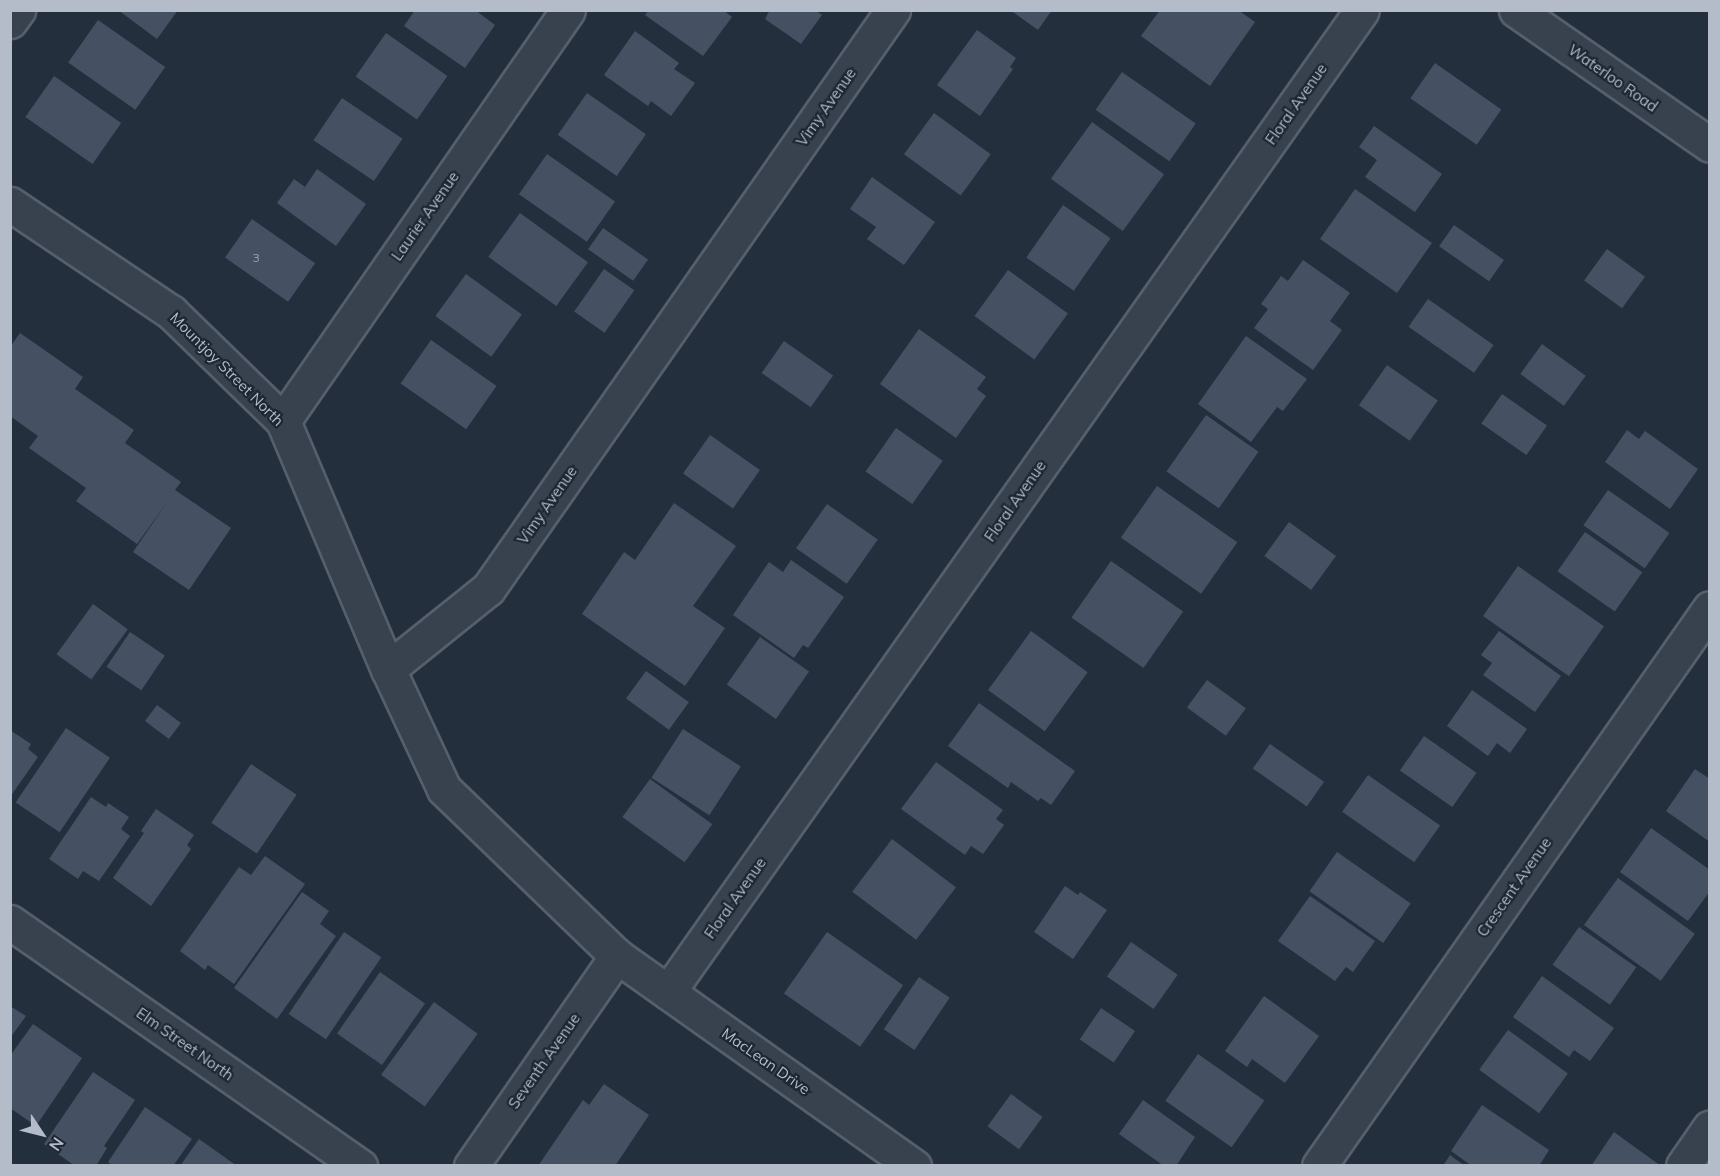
<!DOCTYPE html>
<style>
body{margin:0}
#map{position:relative;width:1720px;height:1176px;overflow:hidden;background:#242f3e;font-family:Mulish,sans-serif}
div>[style]{position:absolute}
.building>*{inset:0;background:#455162;transform-origin:0 0}
.roads{filter:drop-shadow(2px 0 #565f6c) drop-shadow(-2px 0 #565f6c) drop-shadow(0 2px #565f6c) drop-shadow(0 -2px #565f6c)}
.minor>*{height:33px;margin:-16.5px;padding:0 16.5px;transform-origin:16.5px;border-radius:16.5px;background:#38414e}
span{translate:-50% -50%;white-space:nowrap;text-align:center;line-height:1.15;-webkit-text-stroke:4.5px #1d2633;paint-order:stroke}
.number-label{font-size:12px;color:#98a1af}
.number-label span{-webkit-text-stroke-width:0}
.street-label{font-size:15px;color:#b4bcc9}
.frame{position:absolute;inset:0;border:12px solid #b4bcc9;pointer-events:none}
.north{position:absolute;left:12px;top:1104px;width:60px;height:60px;-webkit-text-stroke:4px #1d2633;paint-order:stroke;rotate:125deg;font-size:16px;font-weight:700;line-height:24px;text-align:center;color:#b4bcc9}
.north::after{content:'';display:block;margin:auto;width:21px;height:27px;background:#b4bcc9;clip-path:polygon(50% 0,100% 100%,50% 72%,0 100%)}
</style>
<div id="map">
<div class="building">
<i style="clip-path:polygon(118px 10px,178px 10px,157px 39px)"></i>
<i style="clip-path:polygon(415px 10px,475px 10px,495px 25px,465px 68px,404px 26px)"></i>
<i style="clip-path:polygon(649px 10px,723px 10px,732px 17px,703px 56px,645px 15px)"></i>
<i style="clip-path:polygon(770px 10px,815px 10px,822px 15px,801px 44px,765px 19px)"></i>
<i style="clip-path:polygon(1010px 10px,1052px 10px,1038px 30px)"></i>
<i style="clip-path:polygon(1160px 10px,1238px 10px,1255px 22px,1210px 86px,1141px 36px)"></i>
<i style="left:98px;top:20px;width:82px;height:52px;rotate:35deg"></i>
<i style="clip-path:polygon(977px 30px,1016px 58px,1010px 67px,1013px 69px,980px 116px,937px 85px)"></i>
<i style="clip-path:polygon(635px 31px,679px 63px,674px 69px,695px 83px,671px 116px,651px 101px,648px 106px,604px 75px)"></i>
<i style="left:386px;top:33px;width:75px;height:53px;rotate:35deg"></i>
<i style="left:1435px;top:63px;width:81px;height:43px;rotate:35deg"></i>
<i style="left:1122px;top:72px;width:90px;height:46px;rotate:35deg"></i>
<i style="left:54px;top:76px;width:82px;height:50px;rotate:35deg"></i>
<i style="left:587px;top:93px;width:72px;height:51px;rotate:35deg"></i>
<i style="left:342px;top:98px;width:73px;height:51px;rotate:34deg"></i>
<i style="left:934px;top:113px;width:70px;height:51px;rotate:36deg"></i>
<i style="left:1092px;top:122px;width:89px;height:70px;rotate:36deg"></i>
<i style="clip-path:polygon(1374px 126px,1442px 174px,1415px 212px,1365px 177px,1377px 160px,1359px 147px)"></i>
<i style="left:547px;top:154px;width:83px;height:49px;rotate:35deg"></i>
<i style="clip-path:polygon(317px 169px,366px 204px,336px 246px,277px 203px,294px 179px,305px 187px)"></i>
<i style="clip-path:polygon(872px 177px,935px 222px,904px 265px,867px 239px,876px 227px,850px 209px)"></i>
<i style="left:1355px;top:189px;width:94px;height:61px;rotate:35deg"></i>
<i style="left:1063px;top:205px;width:58px;height:64px;rotate:35deg"></i>
<i style="left:520px;top:213px;width:84px;height:54px;rotate:36deg"></i>
<i style="left:252px;top:219px;width:77px;height:47px;rotate:35deg"></i>
<i style="left:1454px;top:225px;width:61px;height:26px;rotate:35deg"></i>
<i style="left:603px;top:228px;width:55px;height:26px;rotate:35deg"></i>
<i style="left:1607px;top:249px;width:47px;height:39px;rotate:36deg"></i>
<i style="clip-path:polygon(1303px 260px,1350px 293px,1330px 321px,1342px 330px,1313px 370px,1254px 328px,1268px 309px,1261px 304px,1281px 276px,1288px 281px)"></i>
<i style="left:604px;top:269px;width:37px;height:52px;rotate:35deg"></i>
<i style="left:1008px;top:270px;width:74px;height:57px;rotate:36deg"></i>
<i style="left:466px;top:274px;width:69px;height:52px;rotate:36deg"></i>
<i style="left:1428px;top:299px;width:80px;height:34px;rotate:35deg"></i>
<i style="clip-path:polygon(919px 329px,986px 377px,977px 389px,986px 396px,956px 438px,880px 384px)"></i>
<i style="clip-path:polygon(20px 333px,83px 377px,75px 389px,134px 430px,125px 443px,181px 482px,175px 490px,231px 528px,189px 590px,133px 552px,168px 501px,137px 544px,76px 501px,86px 488px,29px 448px,38px 436px,10px 416px,10px 347px)"></i>
<i style="clip-path:polygon(1246px 336px,1307px 379px,1283px 411px,1277px 407px,1251px 442px,1198px 404px)"></i>
<i style="left:431px;top:340px;width:80px;height:53px;rotate:35deg"></i>
<i style="left:784px;top:341px;width:60px;height:39px;rotate:35deg"></i>
<i style="left:1542px;top:344px;width:54px;height:37px;rotate:36deg"></i>
<i style="left:1387px;top:365px;width:62px;height:49px;rotate:35deg"></i>
<i style="left:1502px;top:394px;width:55px;height:36px;rotate:35deg"></i>
<i style="left:1206px;top:415px;width:64px;height:69px;rotate:35deg"></i>
<i style="left:896px;top:428px;width:57px;height:53px;rotate:35deg"></i>
<i style="clip-path:polygon(1627px 430px,1639px 439px,1645px 431px,1698px 469px,1670px 509px,1605px 462px)"></i>
<i style="left:710px;top:435px;width:61px;height:47px;rotate:35deg"></i>
<i style="left:1157px;top:486px;width:98px;height:63px;rotate:35deg"></i>
<i style="left:1608px;top:490px;width:75px;height:43px;rotate:35deg"></i>
<i style="clip-path:polygon(674px 503px,736px 546px,693px 606px,725px 628px,685px 686px,582px 614px,624px 552px,635px 560px)"></i>
<i style="left:827px;top:504px;width:62px;height:54px;rotate:35deg"></i>
<i style="left:1289px;top:522px;width:58px;height:42px;rotate:36deg"></i>
<i style="left:1585px;top:532px;width:70px;height:48px;rotate:35deg"></i>
<i style="clip-path:polygon(791px 560px,844px 597px,808px 648px,803px 645px,794px 658px,733px 615px,769px 562px,783px 572px)"></i>
<i style="left:1111px;top:561px;width:88px;height:69px;rotate:35deg"></i>
<i style="left:1518px;top:566px;width:105px;height:61px;rotate:35deg"></i>
<i style="left:93px;top:604px;width:43px;height:62px;rotate:36deg"></i>
<i style="left:1031px;top:631px;width:70px;height:73px;rotate:36deg"></i>
<i style="clip-path:polygon(1499px 631px,1561px 676px,1535px 712px,1483px 675px,1492px 663px,1481px 655px)"></i>
<i style="left:130px;top:632px;width:42px;height:42px;rotate:34deg"></i>
<i style="left:760px;top:637px;width:60px;height:58px;rotate:35deg"></i>
<i style="left:646px;top:671px;width:53px;height:34px;rotate:36deg"></i>
<i style="left:1207px;top:680px;width:48px;height:34px;rotate:36deg"></i>
<i style="clip-path:polygon(1472px 690px,1527px 729px,1510px 753px,1497px 743px,1488px 756px,1447px 726px)"></i>
<i style="clip-path:polygon(979px 703px,1075px 771px,1051px 805px,1041px 798px,1038px 801px,1011px 782px,1008px 788px,948px 746px)"></i>
<i style="left:157px;top:705px;width:30px;height:20px;rotate:37deg"></i>
<i style="left:66px;top:728px;width:53px;height:90px;rotate:34deg"></i>
<i style="left:683px;top:729px;width:69px;height:58px;rotate:33deg"></i>
<i style="clip-path:polygon(10px 730px,31px 744px,28px 749px,38px 757px,10px 797px)"></i>
<i style="left:1424px;top:736px;width:64px;height:42px;rotate:35deg"></i>
<i style="left:1270px;top:744px;width:66px;height:30px;rotate:35deg"></i>
<i style="clip-path:polygon(936px 762px,1003px 810px,996px 819px,1004px 825px,983px 854px,971px 846px,965px 855px,901px 809px)"></i>
<i style="left:251px;top:764px;width:55px;height:71px;rotate:34deg"></i>
<i style="clip-path:polygon(1695px 769px,1710px 779px,1710px 842px,1666px 811px)"></i>
<i style="left:1368px;top:775px;width:88px;height:45px;rotate:35deg"></i>
<i style="left:650px;top:779px;width:77px;height:47px;rotate:36deg"></i>
<i style="clip-path:polygon(91px 797px,106px 807px,108px 803px,129px 817px,121px 829px,130px 836px,99px 881px,83px 871px,78px 879px,49px 859px)"></i>
<i style="clip-path:polygon(156px 809px,194px 835px,187px 845px,191px 849px,151px 906px,113px 878px,144px 833px,141px 831px)"></i>
<i style="clip-path:polygon(1651px 828px,1710px 870px,1710px 891px,1688px 921px,1620px 872px)"></i>
<i style="left:892px;top:839px;width:80px;height:66px;rotate:37deg"></i>
<i style="left:1337px;top:852px;width:90px;height:48px;rotate:35deg"></i>
<i style="clip-path:polygon(265px 856px,305px 884px,234px 984px,208px 965px,205px 970px,180px 951px,239px 867px,251px 875px)"></i>
<i style="left:1618px;top:878px;width:95px;height:58px;rotate:36deg"></i>
<i style="clip-path:polygon(1065px 886px,1078px 895px,1080px 892px,1107px 910px,1073px 959px,1034px 932px)"></i>
<i style="clip-path:polygon(302px 892px,329px 911px,320px 924px,336px 936px,277px 1019px,234px 988px)"></i>
<i style="clip-path:polygon(1310px 896px,1375px 941px,1353px 972px,1346px 967px,1335px 981px,1278px 941px)"></i>
<i style="left:1579px;top:927px;width:70px;height:46px;rotate:35deg"></i>
<i style="left:344px;top:932px;width:45px;height:99px;rotate:34deg"></i>
<i style="left:827px;top:932px;width:93px;height:75px;rotate:35deg"></i>
<i style="left:1131px;top:942px;width:57px;height:42px;rotate:35deg"></i>
<i style="left:380px;top:972px;width:55px;height:75px;rotate:35deg"></i>
<i style="clip-path:polygon(1542px 976px,1614px 1028px,1590px 1061px,1574px 1050px,1569px 1057px,1513px 1017px)"></i>
<i style="left:919px;top:977px;width:37px;height:63px;rotate:34deg"></i>
<i style="clip-path:polygon(1264px 996px,1319px 1036px,1285px 1083px,1252px 1059px,1247px 1067px,1225px 1051px)"></i>
<i style="left:434px;top:1002px;width:54px;height:90px;rotate:36deg"></i>
<i style="clip-path:polygon(10px 1006px,26px 1016px,10px 1038px)"></i>
<i style="left:1101px;top:1008px;width:41px;height:38px;rotate:34deg"></i>
<i style="clip-path:polygon(33px 1024px,82px 1058px,36px 1126px,10px 1108px,10px 1056px)"></i>
<i style="left:1508px;top:1030px;width:74px;height:49px;rotate:36deg"></i>
<i style="left:1198px;top:1054px;width:81px;height:57px;rotate:35deg"></i>
<i style="clip-path:polygon(93px 1072px,135px 1100px,104px 1146px,107px 1148px,96px 1166px,75px 1166px,44px 1144px)"></i>
<i style="clip-path:polygon(604px 1084px,649px 1115px,615px 1166px,538px 1166px,583px 1100px,589px 1105px)"></i>
<i style="left:1011px;top:1094px;width:39px;height:40px;rotate:36deg"></i>
<i style="clip-path:polygon(1143px 1100px,1195px 1137px,1176px 1166px,1164px 1166px,1119px 1134px)"></i>
<i style="clip-path:polygon(1482px 1105px,1549px 1150px,1539px 1166px,1472px 1166px,1451px 1151px)"></i>
<i style="clip-path:polygon(145px 1107px,192px 1139px,173px 1166px,113px 1166px,108px 1162px)"></i>
<i style="clip-path:polygon(1614px 1132px,1661px 1166px,1591px 1166px)"></i>
<i style="clip-path:polygon(199px 1139px,237px 1166px,180px 1166px)"></i>
<i style="clip-path:polygon(1450px 1155px,1465px 1166px,1443px 1166px)"></i>
</div>
<div class="roads">
<div class="minor">
<i style="left:1516px;top:10px;width:236px;rotate:34.8deg"></i>
<i style="left:10px;top:21px;width:14px;rotate:-54deg"></i>
<i style="left:10px;top:204px;width:194px;rotate:33.9deg"></i>
<i style="left:171px;top:312px;width:156px;rotate:44.2deg"></i>
<i style="left:283px;top:421px;width:269px;rotate:67.1deg"></i>
<i style="left:388px;top:669px;width:132px;rotate:65deg"></i>
<i style="left:444px;top:789px;width:240px;rotate:44deg"></i>
<i style="left:617px;top:956px;width:364px;rotate:35.3deg"></i>
<i style="left:283px;top:421px;width:500px;rotate:-55.26deg"></i>
<i style="left:388px;top:669px;width:128px;rotate:-38.7deg"></i>
<i style="left:488px;top:589px;width:707px;rotate:-55.03deg"></i>
<i style="left:10px;top:922px;width:427px;rotate:34.9deg"></i>
<i style="left:668px;top:992px;width:1202px;rotate:-54.75deg"></i>
<i style="left:471px;top:1166px;width:256px;rotate:-55.2deg"></i>
<i style="left:1319px;top:1166px;width:681px;rotate:-54.98deg"></i>
<i style="left:1683px;top:1166px;width:47px;rotate:-55.3deg"></i>
</div>
</div>
<div class="number-label">
<span style="left:256px;top:258px">3</span>
</div>
<div class="street-label">
<span style="left:1613px;top:78px;rotate:35deg">Waterloo Road</span>
<span style="left:1296px;top:104px;rotate:-55deg">Floral Avenue</span>
<span style="left:826px;top:107px;rotate:-55deg">Vimy Avenue</span>
<span style="left:425px;top:216px;rotate:-55deg">Laurier Avenue</span>
<span style="left:227px;top:369px;rotate:45deg">Mountjoy Street North</span>
<span style="left:1015px;top:501px;rotate:-55deg">Floral Avenue</span>
<span style="left:547px;top:505px;rotate:-55deg">Vimy Avenue</span>
<span style="left:1514px;top:887px;rotate:-55deg">Crescent Avenue</span>
<span style="left:735px;top:898px;rotate:-55deg">Floral Avenue</span>
<span style="left:185px;top:1044px;rotate:35deg">Elm Street North</span>
<span style="left:544px;top:1061px;rotate:-55deg">Seventh Avenue</span>
<span style="left:766px;top:1061px;rotate:35deg">MacLean Drive</span>
</div>
<div class="frame"></div>
<div class="north">N</div>
</div>
